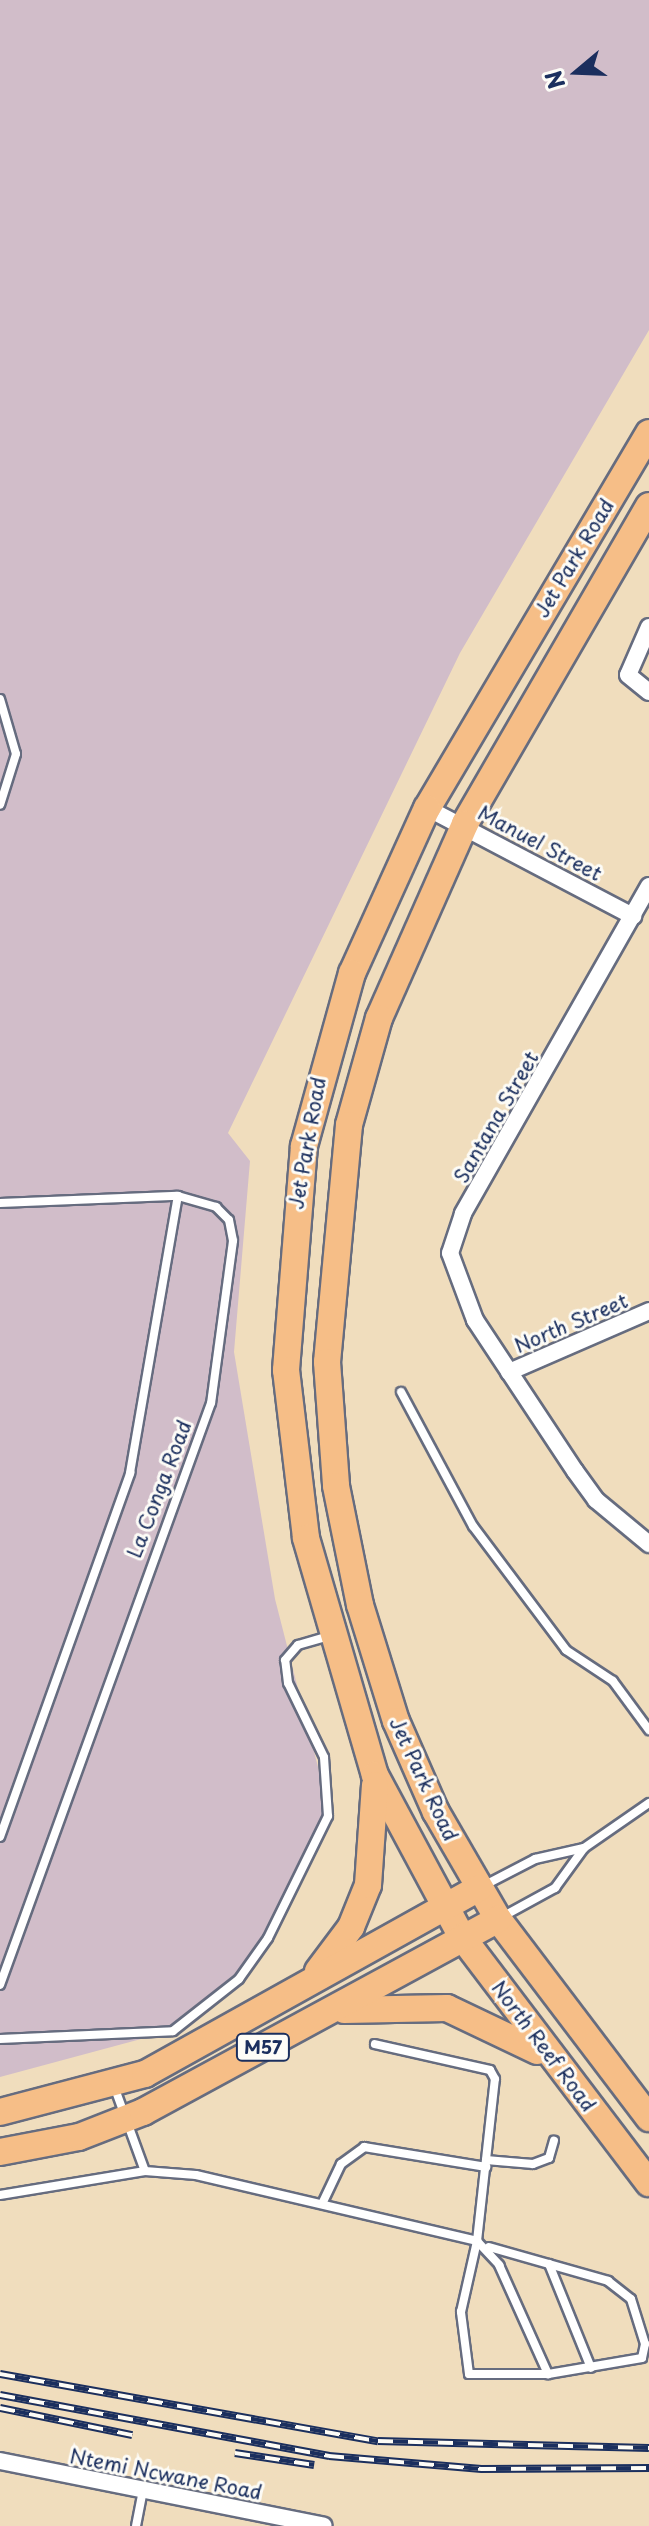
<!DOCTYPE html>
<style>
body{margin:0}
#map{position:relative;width:649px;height:2526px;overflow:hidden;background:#f0ddbd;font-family:"Playpen Sans",sans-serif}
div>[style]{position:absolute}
.industrial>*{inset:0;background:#d1bdc9}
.roads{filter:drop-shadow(2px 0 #666c7f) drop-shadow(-2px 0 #666c7f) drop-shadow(0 2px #666c7f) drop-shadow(0 -2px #666c7f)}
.lane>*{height:8px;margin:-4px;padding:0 4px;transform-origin:4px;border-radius:4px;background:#fff}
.street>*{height:16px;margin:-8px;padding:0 8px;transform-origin:8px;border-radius:8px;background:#fff}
.primary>*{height:26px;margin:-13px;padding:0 13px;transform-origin:13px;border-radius:13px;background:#f6be87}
.rail>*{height:8px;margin-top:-4px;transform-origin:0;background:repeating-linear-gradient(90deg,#fdfcf7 0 15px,#1b2f5e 0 30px);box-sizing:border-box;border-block:2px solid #1b2f5e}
span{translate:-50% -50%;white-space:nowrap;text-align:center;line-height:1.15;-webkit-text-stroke:6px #fdfcf7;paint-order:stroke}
.shield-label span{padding:2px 6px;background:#fdfcf7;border:2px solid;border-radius:6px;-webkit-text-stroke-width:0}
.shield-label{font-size:18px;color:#1b2f5e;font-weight:700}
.street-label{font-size:20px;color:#1b2f5e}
.north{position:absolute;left:537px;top:32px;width:80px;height:80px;-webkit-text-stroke:6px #fdfcf7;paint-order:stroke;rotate:251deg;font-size:22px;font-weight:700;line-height:32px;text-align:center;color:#1b2f5e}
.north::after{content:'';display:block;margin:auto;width:28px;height:36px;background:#1b2f5e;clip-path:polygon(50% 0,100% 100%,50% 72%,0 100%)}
</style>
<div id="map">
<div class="industrial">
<i style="clip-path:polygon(0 0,649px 0,649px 330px,460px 653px,228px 1133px,250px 1161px,234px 1352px,275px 1599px,329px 1810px,246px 1969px,167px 2032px,0 2077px)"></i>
</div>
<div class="roads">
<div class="lane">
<i style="left:0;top:699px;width:57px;rotate:73.8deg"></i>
<i style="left:16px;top:754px;width:53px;rotate:107.4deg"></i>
<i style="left:0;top:1203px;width:178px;rotate:-2.3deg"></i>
<i style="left:178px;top:1196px;width:40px;rotate:16deg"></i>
<i style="left:216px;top:1207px;width:18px;rotate:45deg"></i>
<i style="left:229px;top:1220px;width:21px;rotate:79deg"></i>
<i style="left:233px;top:1241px;width:163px;rotate:97.7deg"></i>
<i style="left:211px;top:1403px;width:619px;rotate:109.93deg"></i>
<i style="left:401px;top:1392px;width:152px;rotate:61.8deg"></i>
<i style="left:473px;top:1526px;width:155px;rotate:53.1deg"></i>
<i style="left:566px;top:1650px;width:56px;rotate:33.4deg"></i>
<i style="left:613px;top:1681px;width:61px;rotate:53.7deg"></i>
<i style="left:0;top:1837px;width:387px;rotate:-70.3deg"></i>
<i style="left:130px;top:1473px;width:281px;rotate:-80.2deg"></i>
<i style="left:483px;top:1886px;width:59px;rotate:-27.4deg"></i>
<i style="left:535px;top:1859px;width:50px;rotate:-12.7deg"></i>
<i style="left:500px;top:1918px;width:63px;rotate:-28.6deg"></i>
<i style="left:555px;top:1888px;width:49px;rotate:-54.1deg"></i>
<i style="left:584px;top:1848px;width:79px;rotate:-34.7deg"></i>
<i style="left:0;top:2039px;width:173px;rotate:-2.6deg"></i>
<i style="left:173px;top:2031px;width:84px;rotate:-38.2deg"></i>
<i style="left:239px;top:1979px;width:50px;rotate:-54.7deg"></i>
<i style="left:268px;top:1938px;width:136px;rotate:-63.8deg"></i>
<i style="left:328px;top:1816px;width:59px;rotate:-93.9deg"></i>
<i style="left:324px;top:1757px;width:82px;rotate:-115.9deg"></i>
<i style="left:288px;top:1683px;width:23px;rotate:-97deg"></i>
<i style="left:285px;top:1660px;width:20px;rotate:-49deg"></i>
<i style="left:298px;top:1645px;width:32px;rotate:-16deg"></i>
<i style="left:114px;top:2086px;width:90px;rotate:70deg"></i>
<i style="left:486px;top:2160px;width:47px;rotate:4.9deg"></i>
<i style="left:533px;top:2164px;width:17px;rotate:-21deg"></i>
<i style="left:549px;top:2158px;width:18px;rotate:-74deg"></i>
<i style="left:0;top:2195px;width:147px;rotate:-9.4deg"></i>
<i style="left:145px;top:2171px;width:51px;rotate:4.5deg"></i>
<i style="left:196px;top:2175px;width:289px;rotate:13.2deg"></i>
<i style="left:477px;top:2241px;width:163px;rotate:-83.7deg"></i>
<i style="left:495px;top:2079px;width:10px;rotate:-119deg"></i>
<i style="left:490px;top:2070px;width:118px;rotate:-167.3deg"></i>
<i style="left:322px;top:2204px;width:44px;rotate:-64.6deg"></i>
<i style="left:341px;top:2164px;width:29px;rotate:-36deg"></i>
<i style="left:364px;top:2147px;width:124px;rotate:9.3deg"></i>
<i style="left:489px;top:2247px;width:124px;rotate:15.9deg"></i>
<i style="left:608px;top:2281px;width:29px;rotate:38deg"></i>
<i style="left:631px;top:2299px;width:47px;rotate:72.7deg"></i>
<i style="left:645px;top:2344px;width:14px;rotate:102deg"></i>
<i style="left:642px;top:2358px;width:95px;rotate:170.3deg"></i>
<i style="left:548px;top:2374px;width:79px;rotate:180deg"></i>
<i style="left:469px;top:2374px;width:63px;rotate:-97.4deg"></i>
<i style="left:461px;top:2312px;width:73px;rotate:-77.3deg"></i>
<i style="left:477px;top:2241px;width:33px;rotate:47deg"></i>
<i style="left:499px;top:2265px;width:120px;rotate:65.8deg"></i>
<i style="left:549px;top:2264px;width:112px;rotate:68deg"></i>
<i style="left:136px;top:2526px;width:37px;rotate:-79deg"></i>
</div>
<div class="street">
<i style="left:649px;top:627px;width:52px;rotate:113.6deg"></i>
<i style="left:628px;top:675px;width:27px;rotate:39deg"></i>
<i style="left:427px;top:808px;width:233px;rotate:27.7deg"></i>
<i style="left:649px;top:886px;width:377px;rotate:119.6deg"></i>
<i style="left:463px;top:1214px;width:41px;rotate:108.4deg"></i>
<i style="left:450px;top:1253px;width:72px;rotate:69.5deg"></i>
<i style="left:475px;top:1320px;width:181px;rotate:56.5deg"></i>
<i style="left:575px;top:1471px;width:36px;rotate:54deg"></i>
<i style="left:596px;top:1500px;width:69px;rotate:39.7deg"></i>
<i style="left:509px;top:1372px;width:153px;rotate:-23.5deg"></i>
<i style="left:0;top:2461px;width:330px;rotate:11.3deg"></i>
</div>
<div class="primary">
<i style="left:649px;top:433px;width:436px;rotate:120.6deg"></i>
<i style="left:427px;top:808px;width:181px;rotate:114.4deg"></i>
<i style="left:352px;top:973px;width:180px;rotate:105.5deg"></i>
<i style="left:304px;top:1146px;width:225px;rotate:94.6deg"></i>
<i style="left:286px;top:1370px;width:169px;rotate:83.2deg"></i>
<i style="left:306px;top:1538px;width:247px;rotate:73.8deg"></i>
<i style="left:375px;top:1775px;width:184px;rotate:61.8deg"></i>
<i style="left:462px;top:1937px;width:309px;rotate:52.8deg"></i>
<i style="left:649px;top:506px;width:367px;rotate:120.1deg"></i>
<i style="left:465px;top:824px;width:212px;rotate:113.9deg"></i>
<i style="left:379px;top:1018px;width:111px;rotate:105.7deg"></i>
<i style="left:349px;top:1125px;width:238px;rotate:95.3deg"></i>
<i style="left:327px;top:1362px;width:124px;rotate:85.8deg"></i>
<i style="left:336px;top:1486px;width:121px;rotate:78.6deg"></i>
<i style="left:360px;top:1605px;width:121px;rotate:72.8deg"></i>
<i style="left:396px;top:1721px;width:99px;rotate:66.3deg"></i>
<i style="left:436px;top:1812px;width:124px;rotate:59.9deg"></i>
<i style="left:498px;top:1919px;width:250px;rotate:52.8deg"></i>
<i style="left:318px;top:1971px;width:55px;rotate:-53.1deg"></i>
<i style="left:351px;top:1927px;width:45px;rotate:-68deg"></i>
<i style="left:368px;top:1885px;width:100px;rotate:-86deg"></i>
<i style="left:344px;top:2010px;width:103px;rotate:-1.1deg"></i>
<i style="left:447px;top:2008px;width:100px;rotate:25.5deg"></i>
<i style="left:0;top:2112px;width:150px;rotate:-14.7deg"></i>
<i style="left:145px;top:2074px;width:382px;rotate:-29.1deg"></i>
<i style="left:0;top:2152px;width:80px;rotate:-10.8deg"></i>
<i style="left:79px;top:2137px;width:69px;rotate:-21.3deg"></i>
<i style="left:143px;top:2112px;width:404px;rotate:-28.5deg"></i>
</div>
</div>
<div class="rail">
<i style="left:0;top:2374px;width:384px;rotate:10.1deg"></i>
<i style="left:378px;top:2441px;width:271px;rotate:1.5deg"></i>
<i style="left:0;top:2395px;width:335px;rotate:10.5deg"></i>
<i style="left:329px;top:2456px;width:153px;rotate:4.9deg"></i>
<i style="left:481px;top:2469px;width:168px;rotate:-0.3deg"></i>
<i style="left:0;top:2408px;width:135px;rotate:11.6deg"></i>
<i style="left:235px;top:2453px;width:80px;rotate:8.6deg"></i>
</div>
<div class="shield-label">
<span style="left:263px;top:2047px">M57</span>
</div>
<div class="street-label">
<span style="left:574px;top:558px;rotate:-59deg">Jet Park Road</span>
<span style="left:540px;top:843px;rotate:28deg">Manuel Street</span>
<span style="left:496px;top:1117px;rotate:-60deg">Santana Street</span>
<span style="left:307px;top:1143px;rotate:-80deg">Jet Park Road</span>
<span style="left:571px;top:1323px;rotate:-23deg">North Street</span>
<span style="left:159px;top:1489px;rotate:-69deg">La Conga Road</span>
<span style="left:424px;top:1779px;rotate:65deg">Jet Park Road</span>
<span style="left:544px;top:2046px;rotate:53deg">North Reef Road</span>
<span style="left:166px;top:2474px;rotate:11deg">Ntemi Ncwane Road</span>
</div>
<div class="north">N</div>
</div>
